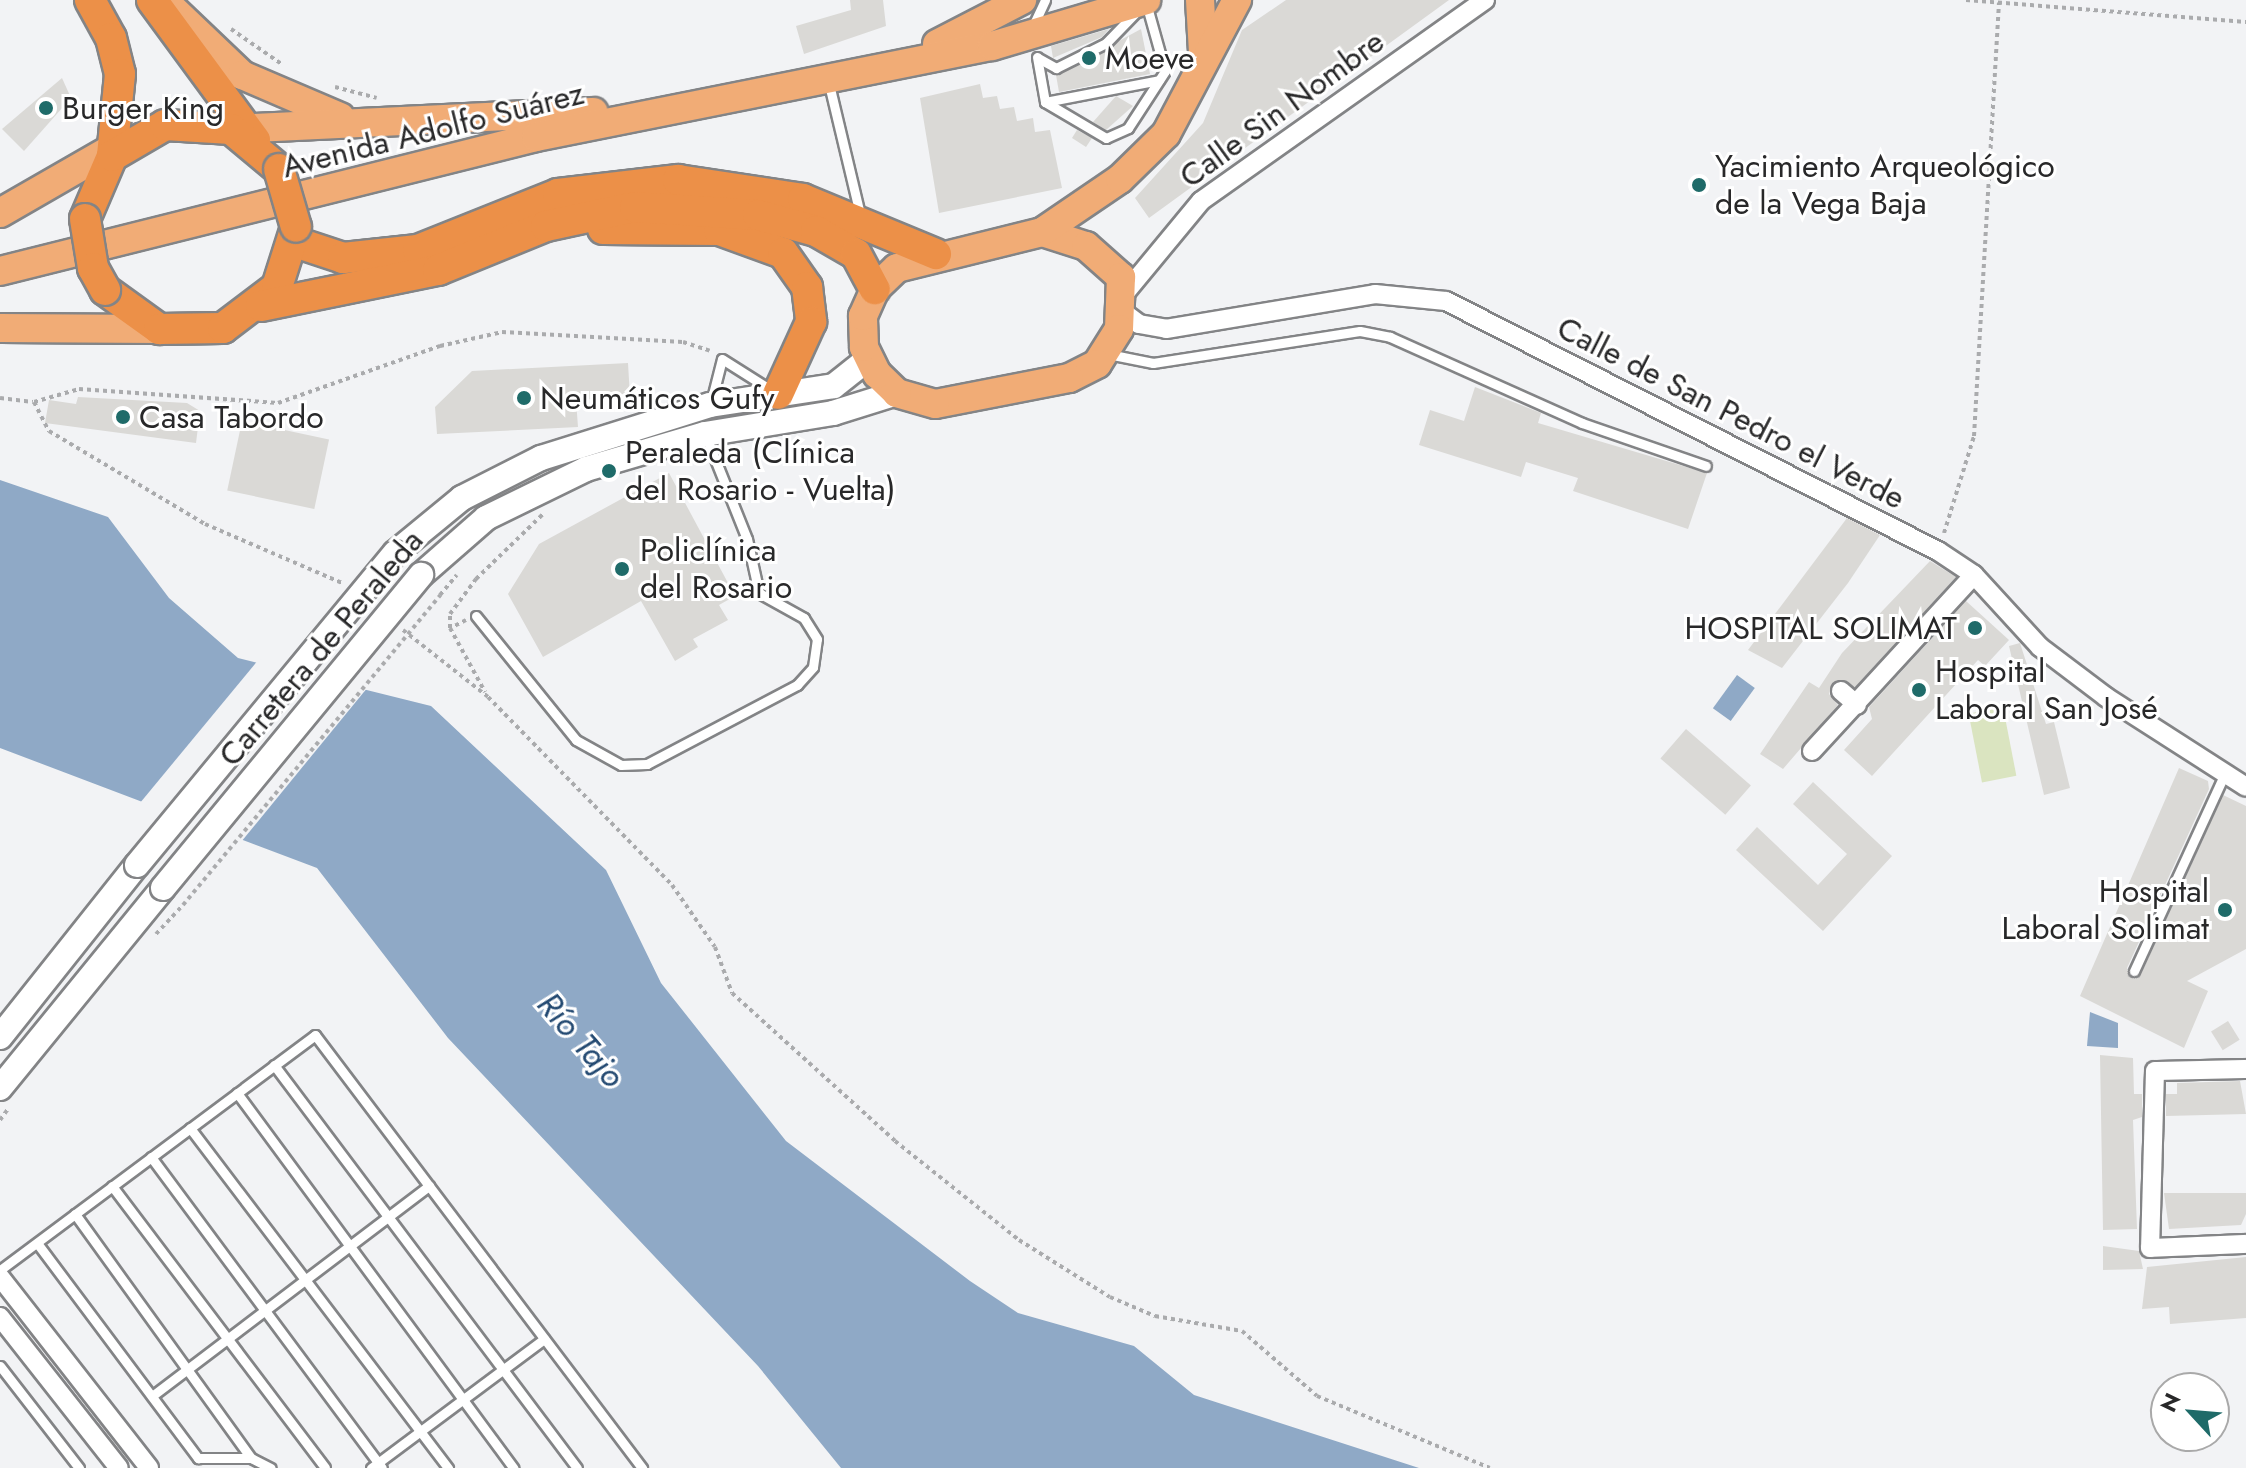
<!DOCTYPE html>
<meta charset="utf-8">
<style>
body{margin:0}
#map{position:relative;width:2246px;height:1468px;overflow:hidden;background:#f2f3f5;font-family:Jost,sans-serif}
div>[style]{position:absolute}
.green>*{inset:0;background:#dae4c0;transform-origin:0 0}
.water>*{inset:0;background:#8fa9c6;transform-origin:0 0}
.pier>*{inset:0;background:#f2f3f5}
.building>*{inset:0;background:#dad9d6;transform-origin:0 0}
.path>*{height:4px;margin-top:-2px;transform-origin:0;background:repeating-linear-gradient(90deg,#aaabad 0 4px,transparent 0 8px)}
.roads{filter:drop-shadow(2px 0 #838486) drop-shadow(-2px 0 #838486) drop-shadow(0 2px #838486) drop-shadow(0 -2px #838486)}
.service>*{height:9px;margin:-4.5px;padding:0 4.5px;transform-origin:4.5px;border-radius:4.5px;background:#fff}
.minor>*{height:18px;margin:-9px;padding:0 9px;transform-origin:9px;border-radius:9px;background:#fff}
.secondary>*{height:24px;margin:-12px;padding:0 12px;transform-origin:12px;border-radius:12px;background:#fff}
.primary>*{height:28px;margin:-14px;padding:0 14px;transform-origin:14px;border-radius:14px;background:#f1ac76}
.trunk>*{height:30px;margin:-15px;padding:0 15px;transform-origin:15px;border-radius:15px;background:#ec9048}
.path-bridge>*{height:4px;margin-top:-2px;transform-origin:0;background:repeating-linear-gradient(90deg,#aaabad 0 4px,transparent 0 8px)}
.bridges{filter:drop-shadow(2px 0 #838486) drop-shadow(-2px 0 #838486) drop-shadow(0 2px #838486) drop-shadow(0 -2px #838486)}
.secondary-bridge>*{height:24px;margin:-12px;padding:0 12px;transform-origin:12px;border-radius:12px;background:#fff}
.trunk-bridge>*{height:30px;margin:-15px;padding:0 15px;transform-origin:15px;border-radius:15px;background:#ec9048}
.dots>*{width:22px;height:22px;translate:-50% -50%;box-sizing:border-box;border:4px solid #fff;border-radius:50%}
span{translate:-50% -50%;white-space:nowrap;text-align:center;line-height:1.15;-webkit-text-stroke:6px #fff;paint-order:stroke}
.poi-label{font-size:32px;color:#282829}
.left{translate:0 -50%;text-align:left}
.right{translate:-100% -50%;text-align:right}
.street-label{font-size:32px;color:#282829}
.water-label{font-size:34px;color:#234971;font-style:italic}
.north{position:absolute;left:2150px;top:1372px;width:80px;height:80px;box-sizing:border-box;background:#fff;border:2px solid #a9a9a9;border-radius:50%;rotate:296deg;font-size:22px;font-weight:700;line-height:32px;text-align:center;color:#282829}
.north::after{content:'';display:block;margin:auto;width:28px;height:36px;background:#1f6b69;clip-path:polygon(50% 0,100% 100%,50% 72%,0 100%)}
</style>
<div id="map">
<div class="green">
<i style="left:2003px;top:707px;width:70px;height:35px;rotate:79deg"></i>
</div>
<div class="water">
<i style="clip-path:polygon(0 480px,108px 517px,169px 598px,238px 658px,431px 706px,606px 870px,661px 983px,786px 1141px,970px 1281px,1018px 1313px,1134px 1346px,1194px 1395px,1419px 1468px,841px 1468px,758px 1366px,448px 1038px,317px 868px,0 748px)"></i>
<i style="left:1737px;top:675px;width:22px;height:41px;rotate:36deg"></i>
<i style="clip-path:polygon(2090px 1012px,2118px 1023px,2118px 1048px,2087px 1046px)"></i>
</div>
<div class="pier">
<i style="clip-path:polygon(259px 659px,368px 687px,241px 842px,140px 803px)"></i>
</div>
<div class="building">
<i style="clip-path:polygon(850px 0,883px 0,886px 26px,804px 54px,796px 26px,851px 10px)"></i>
<i style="clip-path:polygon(1286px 0,1449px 0,1149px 218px,1135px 198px,1203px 123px,1242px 30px)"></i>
<i style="clip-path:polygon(1109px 29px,1102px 37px,1053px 58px,1051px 46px)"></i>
<i style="clip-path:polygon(1141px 29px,1150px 74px,1059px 92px,1056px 75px)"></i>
<i style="clip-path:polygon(62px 78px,71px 98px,24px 151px,2px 129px)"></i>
<i style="clip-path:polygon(980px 84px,983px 98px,997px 96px,1000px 109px,1014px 107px,1017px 121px,1033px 118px,1035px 132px,1050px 130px,1062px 188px,939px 213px,920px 98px)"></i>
<i style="clip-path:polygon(1116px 96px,1133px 106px,1106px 130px,1093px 122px)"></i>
<i style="clip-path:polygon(1077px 130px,1092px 138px,1086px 147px,1072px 138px)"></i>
<i style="clip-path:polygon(628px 363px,630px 397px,576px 400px,578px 427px,437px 434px,435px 407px,472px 371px)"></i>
<i style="clip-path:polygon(1475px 387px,1541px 413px,1538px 423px,1707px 473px,1688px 529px,1573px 491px,1578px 478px,1526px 462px,1521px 477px,1419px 445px,1430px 410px,1464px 421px)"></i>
<i style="clip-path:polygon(78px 397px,187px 403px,200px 411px,196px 443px,45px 423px,49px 400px,76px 404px)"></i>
<i style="left:242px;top:421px;width:89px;height:71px;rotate:12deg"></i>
<i style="clip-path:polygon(669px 473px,735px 596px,719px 605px,728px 620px,693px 639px,698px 647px,675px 661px,641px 601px,543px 657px,508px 594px,539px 544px)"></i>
<i style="clip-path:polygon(1847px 518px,1880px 535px,1848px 583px,1782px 668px,1748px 650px)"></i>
<i style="clip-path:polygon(1930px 561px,1956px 577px,1855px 687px,1833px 683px,1829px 694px,1838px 705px,1783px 769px,1760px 754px,1809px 682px,1819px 688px,1842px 653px)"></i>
<i style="clip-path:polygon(1966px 601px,2009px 640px,1985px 666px,1978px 660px,1872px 776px,1844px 750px,1872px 719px,1869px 707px)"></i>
<i style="clip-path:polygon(2020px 643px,2046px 724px,2054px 722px,2070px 788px,2044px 795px,2009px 646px)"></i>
<i style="left:1686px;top:729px;width:86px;height:39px;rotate:41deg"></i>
<i style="clip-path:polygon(2179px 768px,2208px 781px,2209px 789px,2127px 968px,2130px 977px,2141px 974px,2223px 795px,2246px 806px,2246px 949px,2187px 981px,2208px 991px,2184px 1048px,2080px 996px)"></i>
<i style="clip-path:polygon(1813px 782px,1892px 856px,1823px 931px,1736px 850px,1757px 827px,1818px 885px,1847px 854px,1793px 804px)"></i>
<i style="left:2228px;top:1021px;width:22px;height:20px;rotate:58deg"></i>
<i style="clip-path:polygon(2100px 1055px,2133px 1058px,2134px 1094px,2142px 1094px,2142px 1117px,2133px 1120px,2137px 1229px,2103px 1230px)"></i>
<i style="clip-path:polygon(2240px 1081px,2246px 1114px,2166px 1116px,2166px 1094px,2177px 1094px,2177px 1083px)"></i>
<i style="clip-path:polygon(2164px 1193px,2246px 1193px,2246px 1214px,2241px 1225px,2169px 1229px)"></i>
<i style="clip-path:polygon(2103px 1246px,2139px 1251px,2143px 1269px,2103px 1270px)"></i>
<i style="clip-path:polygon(2246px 1257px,2246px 1318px,2170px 1324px,2169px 1307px,2142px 1309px,2147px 1267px)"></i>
</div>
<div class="path">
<i style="left:1966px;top:0;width:281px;rotate:4.5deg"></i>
<i style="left:231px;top:29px;width:63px;rotate:34.7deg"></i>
<i style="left:335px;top:87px;width:43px;rotate:14.7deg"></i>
<i style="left:0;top:398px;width:33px;rotate:7deg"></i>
<i style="left:34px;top:402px;width:33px;rotate:63deg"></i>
<i style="left:49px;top:431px;width:182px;rotate:30.8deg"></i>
<i style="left:205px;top:524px;width:149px;rotate:23.3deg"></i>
<i style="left:34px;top:402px;width:47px;rotate:-16.1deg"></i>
<i style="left:79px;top:389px;width:199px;rotate:4deg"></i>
<i style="left:278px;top:403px;width:172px;rotate:-19.4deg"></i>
<i style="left:440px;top:346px;width:64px;rotate:-12.7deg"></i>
<i style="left:502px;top:332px;width:181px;rotate:3.2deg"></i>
<i style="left:683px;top:342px;width:28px;rotate:18deg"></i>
<i style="left:1944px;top:533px;width:102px;rotate:-72.8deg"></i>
<i style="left:1974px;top:436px;width:434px;rotate:-86.7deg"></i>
<i style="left:440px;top:595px;width:26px;rotate:-50deg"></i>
<i style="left:466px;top:620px;width:18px;rotate:153deg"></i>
<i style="left:450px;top:628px;width:14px;rotate:-90deg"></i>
<i style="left:450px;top:614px;width:44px;rotate:-53.4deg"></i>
<i style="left:476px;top:579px;width:93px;rotate:-44.1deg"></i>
<i style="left:450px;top:628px;width:73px;rotate:61.3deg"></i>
<i style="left:403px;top:630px;width:108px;rotate:38.2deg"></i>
<i style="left:488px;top:697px;width:263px;rotate:45.6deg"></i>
<i style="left:672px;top:885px;width:75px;rotate:55.3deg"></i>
<i style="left:715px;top:947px;width:49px;rotate:69.7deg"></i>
<i style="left:732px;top:993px;width:220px;rotate:42.2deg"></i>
<i style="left:895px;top:1141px;width:159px;rotate:38.6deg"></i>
<i style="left:1019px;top:1240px;width:107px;rotate:32.1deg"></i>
<i style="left:1110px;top:1297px;width:49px;rotate:22.9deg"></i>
<i style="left:1155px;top:1316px;width:88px;rotate:9.8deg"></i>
<i style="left:1242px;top:1331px;width:99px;rotate:40.9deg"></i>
<i style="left:1317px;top:1396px;width:187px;rotate:22.6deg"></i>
<i style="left:156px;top:934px;width:40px;rotate:-47deg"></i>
<i style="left:0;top:1120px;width:14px;rotate:-54deg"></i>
</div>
<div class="roads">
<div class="service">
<i style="left:1032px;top:28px;width:31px;rotate:-65deg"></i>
<i style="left:1037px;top:57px;width:46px;rotate:79.9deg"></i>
<i style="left:1045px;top:102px;width:71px;rotate:30.5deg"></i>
<i style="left:1106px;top:138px;width:24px;rotate:-24deg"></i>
<i style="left:1128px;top:128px;width:68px;rotate:-57deg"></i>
<i style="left:1165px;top:71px;width:71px;rotate:-105.6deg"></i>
<i style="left:1038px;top:58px;width:21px;rotate:29deg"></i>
<i style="left:1056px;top:68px;width:56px;rotate:-26.6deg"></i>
<i style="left:1106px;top:43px;width:47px;rotate:-45.9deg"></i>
<i style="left:828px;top:80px;width:142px;rotate:76.6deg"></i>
<i style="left:1045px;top:102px;width:116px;rotate:-10.9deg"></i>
<i style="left:1108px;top:354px;width:46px;rotate:11.3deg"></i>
<i style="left:1153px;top:363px;width:209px;rotate:-8.8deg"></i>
<i style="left:1360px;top:331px;width:31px;rotate:11deg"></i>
<i style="left:1390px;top:337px;width:210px;rotate:24.1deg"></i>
<i style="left:1582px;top:423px;width:131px;rotate:19.1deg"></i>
<i style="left:722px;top:359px;width:58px;rotate:32.3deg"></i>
<i style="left:711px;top:402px;width:44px;rotate:-75.7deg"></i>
<i style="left:476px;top:616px;width:159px;rotate:51.1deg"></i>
<i style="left:576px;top:740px;width:51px;rotate:29.1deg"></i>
<i style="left:621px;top:765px;width:26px;rotate:-2deg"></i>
<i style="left:647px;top:764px;width:170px;rotate:-27.8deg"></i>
<i style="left:797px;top:685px;width:24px;rotate:-48deg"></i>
<i style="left:813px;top:667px;width:28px;rotate:-82deg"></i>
<i style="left:817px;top:639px;width:25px;rotate:-122deg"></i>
<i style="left:804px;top:618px;width:51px;rotate:-150.9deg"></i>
<i style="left:759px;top:593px;width:55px;rotate:-102.5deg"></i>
<i style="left:747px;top:539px;width:113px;rotate:-111.8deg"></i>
<i style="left:2134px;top:971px;width:218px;rotate:-65.3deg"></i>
<i style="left:274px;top:1065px;width:504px;rotate:53.06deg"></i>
<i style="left:237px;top:1093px;width:466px;rotate:53.6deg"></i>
<i style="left:190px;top:1128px;width:427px;rotate:52.8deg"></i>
<i style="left:151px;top:1157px;width:387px;rotate:53.4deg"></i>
<i style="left:112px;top:1186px;width:353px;rotate:52.9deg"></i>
<i style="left:75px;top:1214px;width:301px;rotate:54.2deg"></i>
<i style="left:37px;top:1243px;width:269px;rotate:53.2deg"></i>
<i style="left:198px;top:1458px;width:53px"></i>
<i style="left:251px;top:1458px;width:22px;rotate:27deg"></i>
<i style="left:0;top:1270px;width:393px;rotate:-36.7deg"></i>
<i style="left:315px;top:1035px;width:543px;rotate:52.94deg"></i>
<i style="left:0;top:1366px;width:129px;rotate:52.2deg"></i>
<i style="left:152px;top:1396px;width:348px;rotate:-37.2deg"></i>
<i style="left:371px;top:1468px;width:216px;rotate:-36.7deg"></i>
</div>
<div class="minor">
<i style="left:1125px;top:293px;width:119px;rotate:-50.4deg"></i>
<i style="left:1201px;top:201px;width:348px;rotate:-35.3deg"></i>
<i style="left:1123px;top:312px;width:20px;rotate:37deg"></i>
<i style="left:1139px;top:324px;width:27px;rotate:10deg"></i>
<i style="left:1166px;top:329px;width:212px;rotate:-9.5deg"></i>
<i style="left:1375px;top:294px;width:71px;rotate:5.6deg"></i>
<i style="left:1446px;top:301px;width:552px;rotate:26.94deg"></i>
<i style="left:1938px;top:551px;width:43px;rotate:33.7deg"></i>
<i style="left:1974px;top:575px;width:98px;rotate:47.5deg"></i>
<i style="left:2040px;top:647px;width:83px;rotate:37.1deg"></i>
<i style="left:2106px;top:697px;width:166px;rotate:32.7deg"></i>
<i style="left:1841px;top:691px;width:21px;rotate:41deg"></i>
<i style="left:1812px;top:751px;width:239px;rotate:-47.4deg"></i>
<i style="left:2246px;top:1069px;width:91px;rotate:178.7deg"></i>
<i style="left:2155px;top:1071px;width:177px;rotate:91.6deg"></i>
<i style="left:2150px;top:1248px;width:96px;rotate:-2.4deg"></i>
<i style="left:0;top:1277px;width:242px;rotate:52deg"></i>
<i style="left:0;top:1317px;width:192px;rotate:51.8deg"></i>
</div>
<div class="secondary">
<i style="left:395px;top:553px;width:87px;rotate:-39.4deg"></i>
<i style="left:462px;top:498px;width:89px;rotate:-26.9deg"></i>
<i style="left:541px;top:458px;width:177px;rotate:-17.4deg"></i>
<i style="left:710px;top:405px;width:125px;rotate:-8.7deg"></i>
<i style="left:834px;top:386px;width:43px;rotate:-38.5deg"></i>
<i style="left:421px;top:575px;width:86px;rotate:-41.2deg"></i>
<i style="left:486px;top:518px;width:111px;rotate:-26.1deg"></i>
<i style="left:586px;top:469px;width:124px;rotate:-16.4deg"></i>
<i style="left:705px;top:434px;width:130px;rotate:-9.3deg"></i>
<i style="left:833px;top:413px;width:67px;rotate:-17.4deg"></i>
<i style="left:0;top:1037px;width:220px;rotate:-51.5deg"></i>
<i style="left:0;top:1088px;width:258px;rotate:-50.8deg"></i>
</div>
<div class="primary">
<i style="left:1200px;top:0;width:52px;rotate:86.7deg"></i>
<i style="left:174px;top:10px;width:94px;rotate:43.7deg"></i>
<i style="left:242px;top:75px;width:107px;rotate:23.2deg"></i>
<i style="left:937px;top:44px;width:96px;rotate:-27.4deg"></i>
<i style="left:231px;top:129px;width:363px;rotate:-2.7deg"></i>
<i style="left:0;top:213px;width:130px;rotate:-29.9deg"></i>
<i style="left:1042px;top:232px;width:46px;rotate:17.7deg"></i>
<i style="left:1086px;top:246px;width:47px;rotate:41.5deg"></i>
<i style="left:1121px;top:277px;width:52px;rotate:92.2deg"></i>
<i style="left:1119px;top:329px;width:41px;rotate:122.2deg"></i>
<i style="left:1097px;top:364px;width:31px;rotate:153deg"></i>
<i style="left:1069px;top:378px;width:136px;rotate:169deg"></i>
<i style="left:935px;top:404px;width:40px;rotate:-164deg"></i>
<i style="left:897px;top:393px;width:28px;rotate:-136deg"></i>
<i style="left:877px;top:374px;width:30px;rotate:-116deg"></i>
<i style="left:864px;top:347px;width:31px;rotate:-92deg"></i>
<i style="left:863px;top:316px;width:30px;rotate:-66deg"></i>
<i style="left:875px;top:289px;width:30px;rotate:-44deg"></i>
<i style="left:897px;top:268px;width:149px;rotate:-13.9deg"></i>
<i style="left:1042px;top:232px;width:94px;rotate:-34.2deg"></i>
<i style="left:1120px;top:179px;width:64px;rotate:-44.4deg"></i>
<i style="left:1166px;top:134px;width:152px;rotate:-62.1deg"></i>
<i style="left:0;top:271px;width:552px;rotate:-14.04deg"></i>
<i style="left:536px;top:137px;width:465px;rotate:-11.3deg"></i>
<i style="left:992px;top:46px;width:161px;rotate:-16.6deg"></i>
<i style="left:0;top:328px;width:159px;rotate:0.4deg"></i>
</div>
<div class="trunk">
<i style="left:90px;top:0;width:43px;rotate:61.1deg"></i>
<i style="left:111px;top:38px;width:37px;rotate:76deg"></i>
<i style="left:120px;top:74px;width:82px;rotate:95.6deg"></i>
<i style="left:152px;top:0;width:174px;rotate:53.7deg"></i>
<i style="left:85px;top:219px;width:69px;rotate:-66.8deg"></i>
<i style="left:112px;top:156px;width:61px;rotate:-30.3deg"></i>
<i style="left:165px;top:125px;width:66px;rotate:3.5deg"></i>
<i style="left:231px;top:129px;width:62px;rotate:39.8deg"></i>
<i style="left:603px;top:229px;width:116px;rotate:0.5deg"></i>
<i style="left:719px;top:230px;width:68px;rotate:19.8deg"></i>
<i style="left:783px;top:253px;width:42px;rotate:54.8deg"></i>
<i style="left:807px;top:287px;width:35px;rotate:83deg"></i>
<i style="left:811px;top:322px;width:79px;rotate:114.6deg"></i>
<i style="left:295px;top:242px;width:51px;rotate:18.4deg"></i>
<i style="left:343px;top:258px;width:75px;rotate:-6.1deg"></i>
<i style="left:418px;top:250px;width:151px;rotate:-21.8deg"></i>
<i style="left:558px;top:194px;width:121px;rotate:-6.7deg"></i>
<i style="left:678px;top:180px;width:126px;rotate:8.6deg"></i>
<i style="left:803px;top:199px;width:144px;rotate:22.5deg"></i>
<i style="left:105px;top:290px;width:67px;rotate:35.8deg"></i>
<i style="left:159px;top:329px;width:64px;rotate:-0.9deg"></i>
<i style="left:223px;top:328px;width:68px;rotate:-37.2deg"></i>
<i style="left:277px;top:287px;width:63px;rotate:-72.4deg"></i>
<i style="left:261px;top:306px;width:181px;rotate:-11.5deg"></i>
<i style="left:438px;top:270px;width:117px;rotate:-22.2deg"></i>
<i style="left:546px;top:226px;width:91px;rotate:-12.1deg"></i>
<i style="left:635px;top:207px;width:123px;rotate:3.7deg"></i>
<i style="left:758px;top:215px;width:60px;rotate:15.4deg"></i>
<i style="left:816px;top:231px;width:46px;rotate:29.9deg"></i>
<i style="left:856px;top:254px;width:40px;rotate:62deg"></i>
</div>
</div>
<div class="path-bridge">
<i style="left:183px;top:905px;width:403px;rotate:-50.3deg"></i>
</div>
<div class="bridges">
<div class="secondary-bridge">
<i style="left:137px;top:865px;width:405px;rotate:-50.4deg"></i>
<i style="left:163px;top:888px;width:406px;rotate:-50.5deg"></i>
</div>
<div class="trunk-bridge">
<i style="left:279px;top:169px;width:60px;rotate:73.7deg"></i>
<i style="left:85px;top:219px;width:50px;rotate:80.7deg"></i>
<i style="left:93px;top:268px;width:25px;rotate:61deg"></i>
</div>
</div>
<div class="dots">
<i style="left:1089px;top:58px;background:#1f6b69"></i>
<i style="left:46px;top:108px;background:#1f6b69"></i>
<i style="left:1699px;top:185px;background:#1f6b69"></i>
<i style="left:524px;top:398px;background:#1f6b69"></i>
<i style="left:123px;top:417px;background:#1f6b69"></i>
<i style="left:609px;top:471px;background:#1f6b69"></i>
<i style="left:622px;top:569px;background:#1f6b69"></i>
<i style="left:1975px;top:628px;background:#1f6b69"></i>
<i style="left:1919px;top:690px;background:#1f6b69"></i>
<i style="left:2225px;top:910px;background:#1f6b69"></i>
</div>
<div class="poi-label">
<span class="left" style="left:1105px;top:58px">Moeve</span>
<span class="left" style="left:62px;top:108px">Burger King</span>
<span class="left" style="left:1715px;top:185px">Yacimiento Arqueológico<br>de la Vega Baja</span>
<span class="left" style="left:540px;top:398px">Neumáticos Gufy</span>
<span class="left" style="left:139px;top:417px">Casa Tabordo</span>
<span class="left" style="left:625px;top:471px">Peraleda (Clínica<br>del Rosario - Vuelta)</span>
<span class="left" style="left:640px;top:569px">Policlínica<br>del Rosario</span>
<span class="right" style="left:1957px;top:628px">HOSPITAL SOLIMAT</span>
<span class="left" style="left:1935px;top:690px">Hospital<br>Laboral San José</span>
<span class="right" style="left:2209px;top:910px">Hospital<br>Laboral Solimat</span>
</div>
<div class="street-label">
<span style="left:1282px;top:109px;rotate:-36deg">Calle Sin Nombre</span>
<span style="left:433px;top:130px;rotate:-14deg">Avenida Adolfo Suárez</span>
<span style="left:1731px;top:413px;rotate:27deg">Calle de San Pedro el Verde</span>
<span style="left:321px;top:648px;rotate:-50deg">Carretera de Peraleda</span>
</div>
<div class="water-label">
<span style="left:581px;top:1040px;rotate:49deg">Río Tajo</span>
</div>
<div class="north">N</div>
</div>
